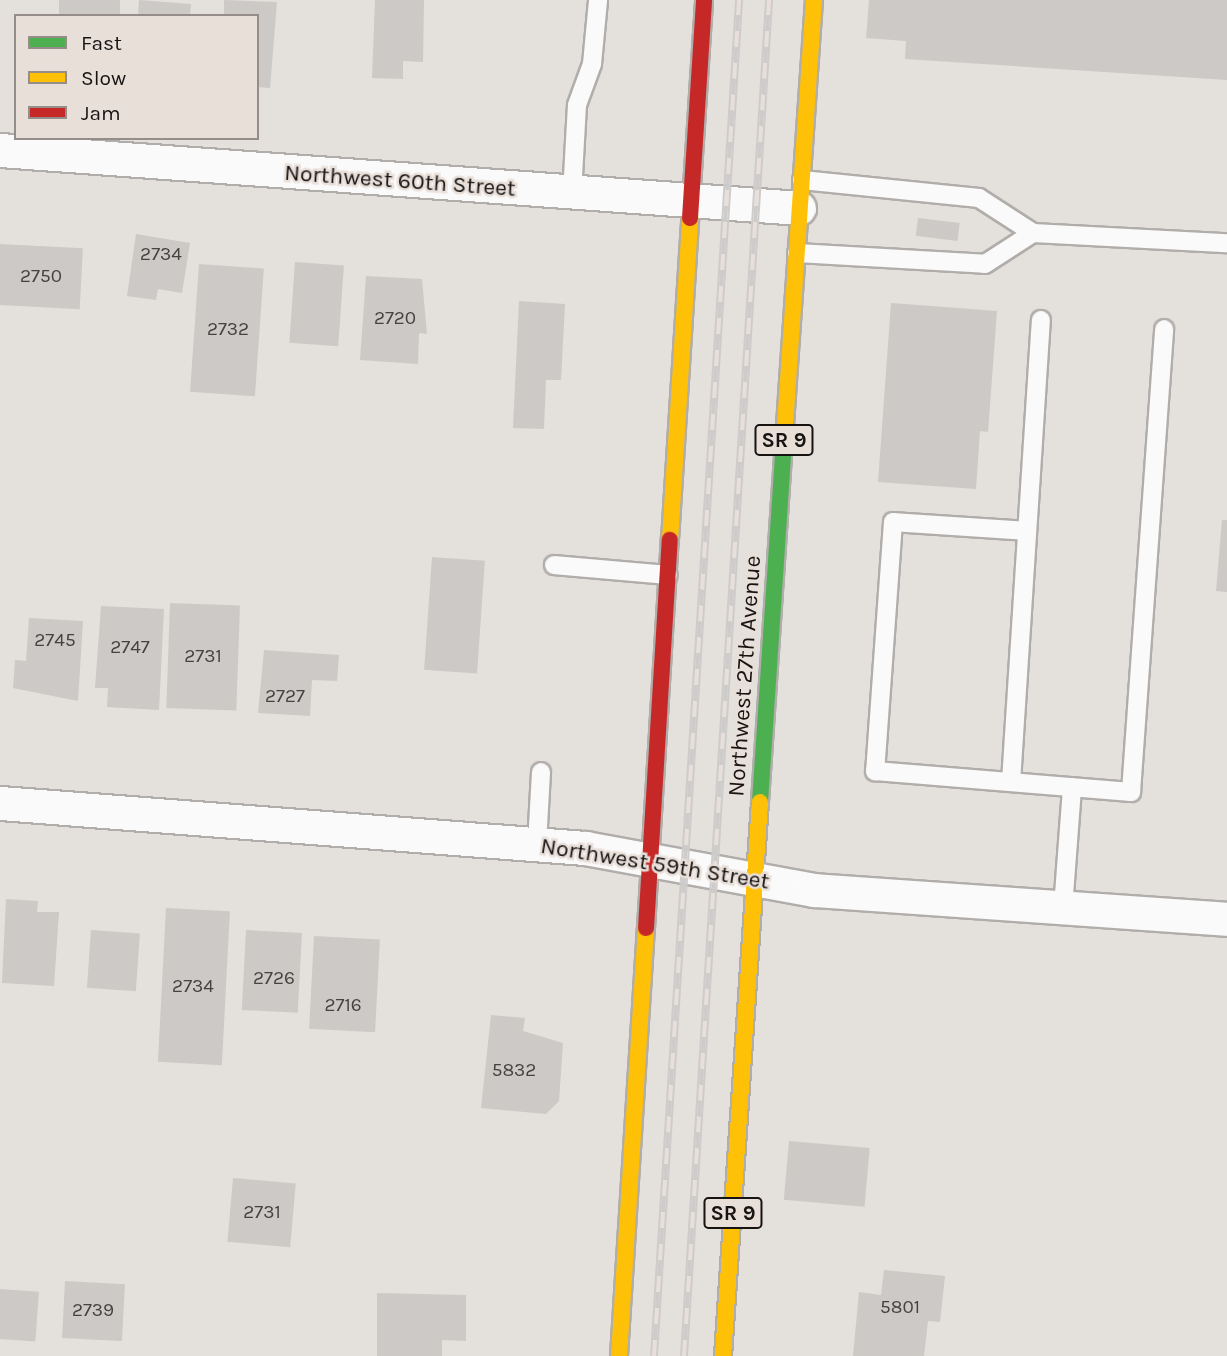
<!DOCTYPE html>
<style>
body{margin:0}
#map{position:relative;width:1227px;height:1356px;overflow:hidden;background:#e4e0dc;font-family:Karla,sans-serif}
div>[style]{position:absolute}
.building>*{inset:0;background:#ccc9c6;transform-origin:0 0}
.roads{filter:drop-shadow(2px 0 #b0adaa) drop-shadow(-2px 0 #b0adaa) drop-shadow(0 2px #b0adaa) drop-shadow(0 -2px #b0adaa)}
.lane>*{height:18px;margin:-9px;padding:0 9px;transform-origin:9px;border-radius:9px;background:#fbfafa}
.street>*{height:33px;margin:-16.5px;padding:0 16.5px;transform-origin:16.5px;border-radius:16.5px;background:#fbfafa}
.fast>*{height:16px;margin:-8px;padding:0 8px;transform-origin:8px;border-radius:8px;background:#4caf50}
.slow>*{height:16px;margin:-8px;padding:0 8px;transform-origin:8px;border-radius:8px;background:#ffc107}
.jam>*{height:16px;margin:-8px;padding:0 8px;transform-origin:8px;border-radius:8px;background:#c62828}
.rail>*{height:8px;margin-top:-4px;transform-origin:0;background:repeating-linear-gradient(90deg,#e8dfd9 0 16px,#cecccb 0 32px);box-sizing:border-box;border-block:2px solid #cecccb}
span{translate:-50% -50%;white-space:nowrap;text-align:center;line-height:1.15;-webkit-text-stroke:5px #e8dfd9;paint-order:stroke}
.number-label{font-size:19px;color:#464240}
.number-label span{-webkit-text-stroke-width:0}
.shield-label span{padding:2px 5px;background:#e8dfd9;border:2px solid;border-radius:5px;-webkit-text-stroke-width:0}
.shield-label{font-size:21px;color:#161311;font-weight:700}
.street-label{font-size:23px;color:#161311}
.legend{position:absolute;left:14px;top:14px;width:245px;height:126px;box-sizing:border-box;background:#e8dfd9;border:2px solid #948d89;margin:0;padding:9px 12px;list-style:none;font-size:21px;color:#161311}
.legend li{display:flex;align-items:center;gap:14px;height:35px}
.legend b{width:35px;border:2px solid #948d89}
</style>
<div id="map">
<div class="building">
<i style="left:59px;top:0;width:61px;height:16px"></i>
<i style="clip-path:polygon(139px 0,191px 4px,190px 16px,138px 16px)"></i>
<i style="clip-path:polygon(224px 0,277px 2px,270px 88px,257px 87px,257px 16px,224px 16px)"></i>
<i style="clip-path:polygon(375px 0,424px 0,423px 62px,403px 61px,403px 79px,372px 78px)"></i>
<i style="clip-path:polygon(869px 0,1227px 0,1227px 80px,905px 59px,906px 41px,866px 38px)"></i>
<i style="left:918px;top:218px;width:42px;height:18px;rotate:7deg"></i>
<i style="clip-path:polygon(136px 234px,190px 243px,182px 293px,158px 289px,156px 300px,127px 296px)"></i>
<i style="left:0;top:244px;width:83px;height:61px;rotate:3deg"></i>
<i style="left:295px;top:262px;width:49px;height:81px;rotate:4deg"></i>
<i style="left:199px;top:264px;width:65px;height:128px;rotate:4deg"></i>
<i style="clip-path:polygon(366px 276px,422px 279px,427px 334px,419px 333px,418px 364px,360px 360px)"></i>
<i style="clip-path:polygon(519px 301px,565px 304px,561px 380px,546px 380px,544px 429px,513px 428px)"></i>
<i style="clip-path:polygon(891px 303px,997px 311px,988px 432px,980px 431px,976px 489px,878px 482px)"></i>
<i style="clip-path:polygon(1222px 520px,1227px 520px,1227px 592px,1216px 591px)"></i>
<i style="left:432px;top:557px;width:53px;height:113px;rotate:4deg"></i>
<i style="left:170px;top:603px;width:70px;height:105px;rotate:2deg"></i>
<i style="clip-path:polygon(101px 606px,164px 609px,159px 710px,107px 707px,108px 688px,95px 688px)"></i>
<i style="clip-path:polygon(29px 618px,83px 621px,78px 701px,13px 688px,15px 660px,26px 661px)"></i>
<i style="clip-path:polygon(264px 650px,339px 655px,337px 681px,312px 680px,310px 716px,258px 713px)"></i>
<i style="clip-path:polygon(6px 899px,38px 901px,37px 912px,59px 912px,54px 986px,2px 983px)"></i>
<i style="left:166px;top:908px;width:64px;height:154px;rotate:3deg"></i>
<i style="left:91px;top:930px;width:49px;height:58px;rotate:4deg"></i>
<i style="left:246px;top:930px;width:56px;height:80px;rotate:3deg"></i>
<i style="left:314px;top:936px;width:66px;height:93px;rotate:3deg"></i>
<i style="clip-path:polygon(491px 1015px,525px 1018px,523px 1031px,563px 1043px,559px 1101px,546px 1114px,481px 1108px)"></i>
<i style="left:789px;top:1141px;width:81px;height:59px;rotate:5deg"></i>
<i style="left:233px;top:1178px;width:63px;height:64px;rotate:5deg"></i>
<i style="clip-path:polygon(884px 1270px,945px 1276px,940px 1322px,928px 1321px,924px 1356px,853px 1356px,859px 1292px,881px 1295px)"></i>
<i style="left:65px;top:1281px;width:60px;height:57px;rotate:3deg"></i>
<i style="left:0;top:1289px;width:39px;height:50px;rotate:4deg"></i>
<i style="clip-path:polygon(377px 1293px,466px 1295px,466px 1341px,442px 1340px,442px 1356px,377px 1356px)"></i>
</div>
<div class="roads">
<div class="lane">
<i style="left:802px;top:180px;width:178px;rotate:5.8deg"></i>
<i style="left:979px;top:198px;width:64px;rotate:32.9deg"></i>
<i style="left:1033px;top:233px;width:194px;rotate:3deg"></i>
<i style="left:572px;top:194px;width:89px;rotate:-86.8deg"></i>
<i style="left:577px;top:105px;width:44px;rotate:-69.9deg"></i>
<i style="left:592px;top:64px;width:64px;rotate:-84.6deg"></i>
<i style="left:797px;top:253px;width:188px;rotate:3.3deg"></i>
<i style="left:985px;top:264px;width:57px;rotate:-32.9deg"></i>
<i style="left:1027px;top:531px;width:134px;rotate:-176.2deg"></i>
<i style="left:893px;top:522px;width:250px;rotate:94.1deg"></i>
<i style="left:875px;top:771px;width:257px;rotate:4.7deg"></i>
<i style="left:1131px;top:792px;width:464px;rotate:-85.9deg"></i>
<i style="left:554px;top:565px;width:114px;rotate:5deg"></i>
<i style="left:1011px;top:782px;width:463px;rotate:-86.3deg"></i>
<i style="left:537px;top:844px;width:72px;rotate:-86.8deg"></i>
<i style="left:1063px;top:908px;width:121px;rotate:-85.7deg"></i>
</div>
<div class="street">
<i style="left:0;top:150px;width:801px;rotate:4.15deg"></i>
<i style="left:0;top:803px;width:587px;rotate:4.4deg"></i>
<i style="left:585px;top:848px;width:233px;rotate:10.4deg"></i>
<i style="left:814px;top:890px;width:414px;rotate:4deg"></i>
</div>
<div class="fast">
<i style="left:760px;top:802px;width:378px;rotate:-86.2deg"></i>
</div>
<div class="slow">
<i style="left:785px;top:425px;width:426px;rotate:-86.1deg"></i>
<i style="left:670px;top:540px;width:323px;rotate:-86.4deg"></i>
<i style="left:619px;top:1356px;width:429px;rotate:-86.4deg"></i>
<i style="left:723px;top:1356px;width:555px;rotate:-86.18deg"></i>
</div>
<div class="jam">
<i style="left:690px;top:218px;width:218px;rotate:-86.3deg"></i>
<i style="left:646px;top:928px;width:389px;rotate:-86.5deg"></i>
</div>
</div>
<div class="rail">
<i style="left:654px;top:1356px;width:1359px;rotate:-86.41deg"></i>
<i style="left:684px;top:1356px;width:1359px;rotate:-86.41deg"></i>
</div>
<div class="number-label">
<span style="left:161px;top:255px">2734</span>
<span style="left:41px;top:277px">2750</span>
<span style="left:395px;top:319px">2720</span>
<span style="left:228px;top:330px">2732</span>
<span style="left:55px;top:641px">2745</span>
<span style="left:130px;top:648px">2747</span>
<span style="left:203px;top:657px">2731</span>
<span style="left:285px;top:697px">2727</span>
<span style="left:274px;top:979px">2726</span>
<span style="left:193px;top:987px">2734</span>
<span style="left:343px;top:1006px">2716</span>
<span style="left:514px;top:1071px">5832</span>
<span style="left:262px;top:1213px">2731</span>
<span style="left:900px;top:1308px">5801</span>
<span style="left:93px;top:1311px">2739</span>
</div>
<div class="shield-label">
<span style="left:784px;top:440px">SR 9</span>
<span style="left:733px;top:1213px">SR 9</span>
</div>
<div class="street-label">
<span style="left:400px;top:181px;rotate:4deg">Northwest 60th Street</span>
<span style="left:745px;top:676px;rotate:-86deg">Northwest 27th Avenue</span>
<span style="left:655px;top:864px;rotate:9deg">Northwest 59th Street</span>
</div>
<ul class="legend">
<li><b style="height:9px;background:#4caf50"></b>Fast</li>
<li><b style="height:9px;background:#ffc107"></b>Slow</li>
<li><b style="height:9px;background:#c62828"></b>Jam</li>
</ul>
</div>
